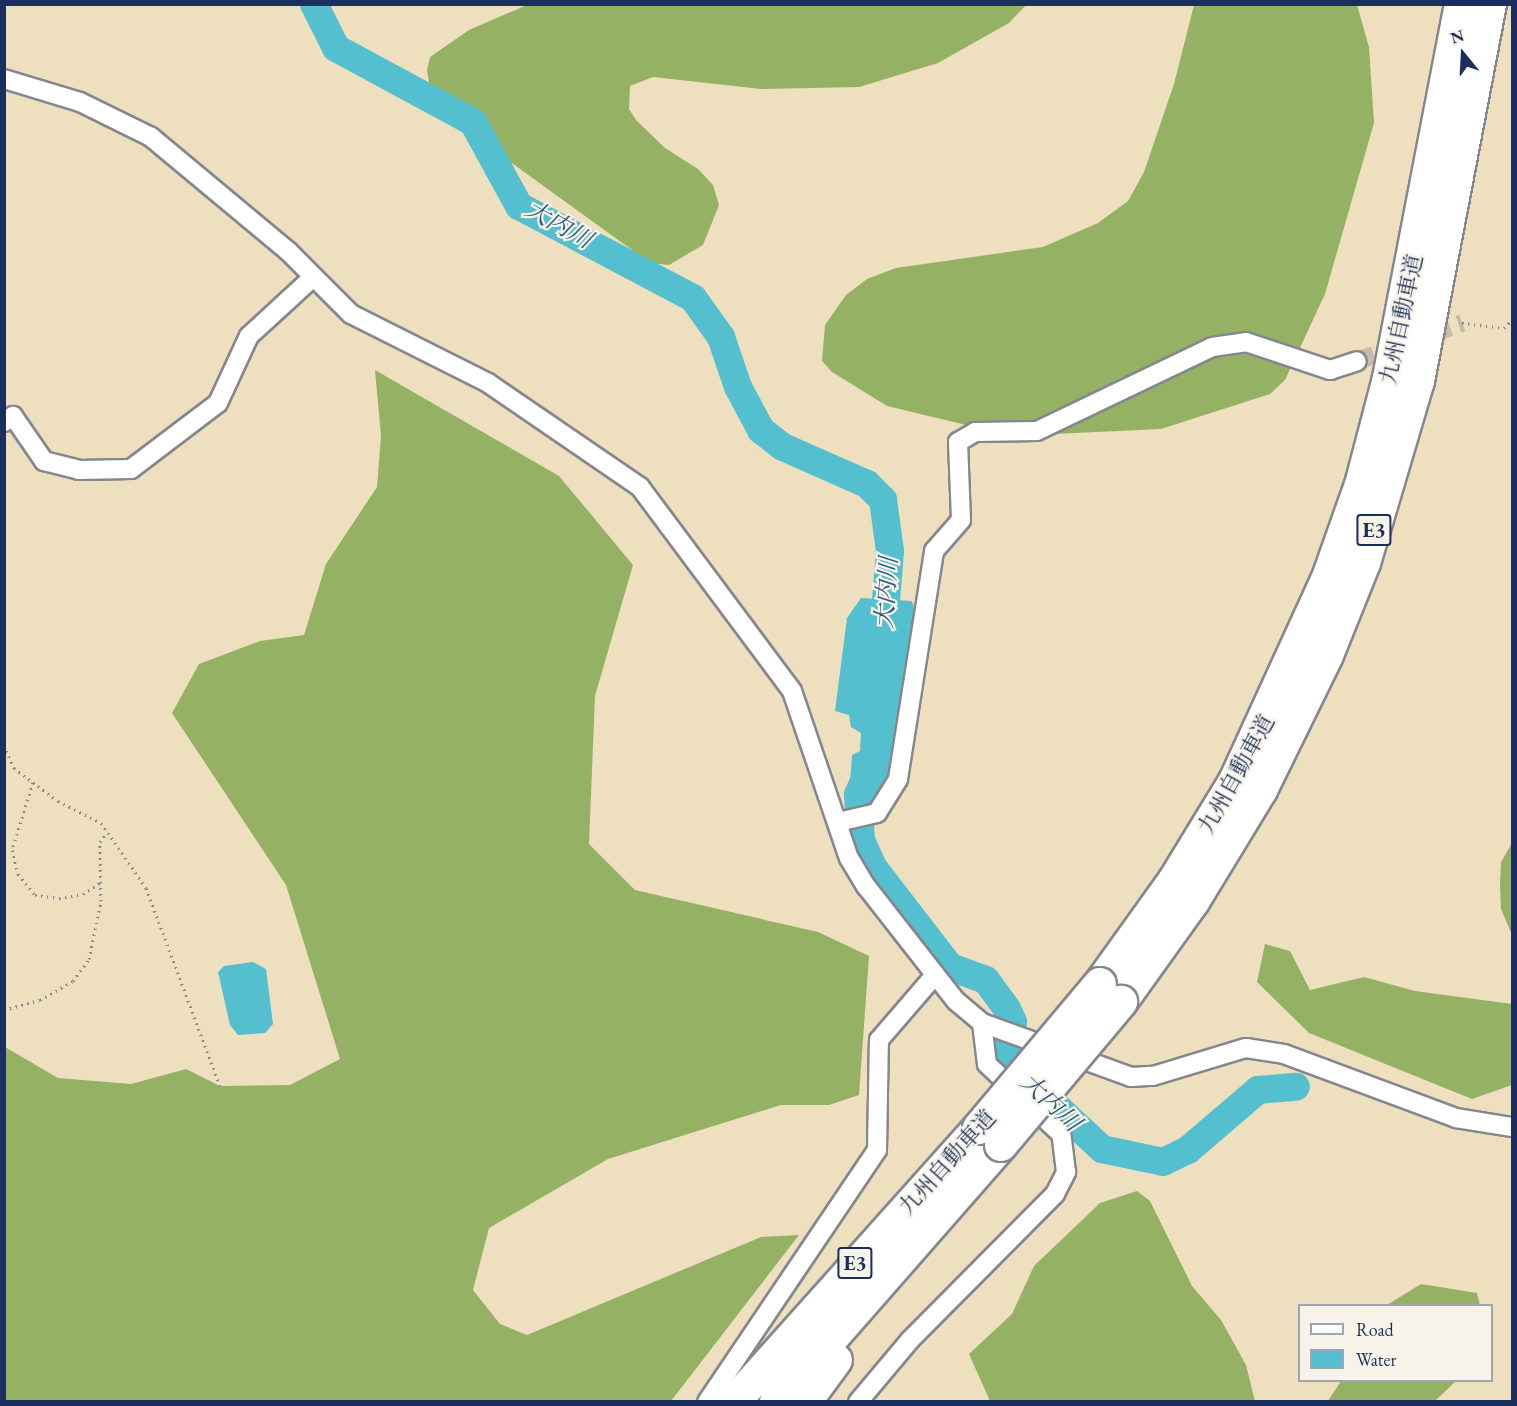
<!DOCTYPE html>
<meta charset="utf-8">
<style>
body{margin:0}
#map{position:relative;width:1517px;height:1406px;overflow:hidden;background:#eedfbf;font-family:"EB Garamond","Noto Serif JP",serif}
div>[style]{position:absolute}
.forest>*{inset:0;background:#95b264}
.water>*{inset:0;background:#54bfcf}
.river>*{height:28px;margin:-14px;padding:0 14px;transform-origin:14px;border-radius:14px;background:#54bfcf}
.street-tunnel>*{height:18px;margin-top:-9px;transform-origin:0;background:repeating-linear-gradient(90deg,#c4bcac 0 18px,transparent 0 27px)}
.path>*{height:3px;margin-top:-1.5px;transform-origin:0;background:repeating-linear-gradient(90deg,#84878e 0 1.5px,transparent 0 6px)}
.roads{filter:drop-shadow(2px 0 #84878e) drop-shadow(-2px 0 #84878e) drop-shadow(0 2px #84878e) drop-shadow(0 -2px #84878e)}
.street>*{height:18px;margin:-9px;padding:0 9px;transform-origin:9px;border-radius:9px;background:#fff}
.highway>*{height:32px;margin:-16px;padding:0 16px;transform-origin:16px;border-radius:16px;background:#fff}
.bridges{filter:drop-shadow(2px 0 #84878e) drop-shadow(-2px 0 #84878e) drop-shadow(0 2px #84878e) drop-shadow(0 -2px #84878e)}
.highway-bridge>*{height:32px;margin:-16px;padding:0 16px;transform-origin:16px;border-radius:16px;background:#fff}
span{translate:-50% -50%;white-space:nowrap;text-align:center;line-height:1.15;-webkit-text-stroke:4.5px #f7f3e8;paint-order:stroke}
.shield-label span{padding:2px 4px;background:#f7f3e8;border:2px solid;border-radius:4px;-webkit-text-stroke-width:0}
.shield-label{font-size:21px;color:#1b2f5e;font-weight:700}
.street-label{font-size:22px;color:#1b2f5e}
.water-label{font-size:24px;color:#2c5a80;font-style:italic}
.frame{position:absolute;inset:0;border:6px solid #1b2f5e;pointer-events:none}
.legend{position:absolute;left:1298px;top:1304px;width:195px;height:78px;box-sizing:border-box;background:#f7f3e8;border:2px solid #9fa5b1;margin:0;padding:8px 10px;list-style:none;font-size:18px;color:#1b2f5e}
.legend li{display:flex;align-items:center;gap:12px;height:30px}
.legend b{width:30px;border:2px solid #9fa5b1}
.north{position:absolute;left:1433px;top:24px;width:60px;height:60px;-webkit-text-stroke:4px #f7f3e8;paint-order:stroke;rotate:342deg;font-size:16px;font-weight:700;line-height:24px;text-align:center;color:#1b2f5e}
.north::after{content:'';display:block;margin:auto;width:21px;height:27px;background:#1b2f5e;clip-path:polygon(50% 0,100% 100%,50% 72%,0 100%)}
</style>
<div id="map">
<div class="forest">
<i style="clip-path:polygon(527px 5px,527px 4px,1026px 5px,1009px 23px,938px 63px,859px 87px,761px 89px,653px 77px,630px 86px,629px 109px,636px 120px,665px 148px,698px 169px,713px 185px,719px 205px,703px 245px,669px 265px,650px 263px,433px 106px,427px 70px,430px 57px,469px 30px)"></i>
<i style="clip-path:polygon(1194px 5px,1357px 5px,1369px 47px,1374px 123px,1325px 294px,1285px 380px,1270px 394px,1161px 429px,1012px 436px,887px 406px,832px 372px,822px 361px,825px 325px,846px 295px,867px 279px,896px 268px,1043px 247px,1098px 223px,1128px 201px,1144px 172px,1174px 84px)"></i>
<i style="clip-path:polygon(375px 370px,559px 476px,633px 565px,595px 696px,589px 844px,635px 890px,818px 932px,869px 956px,859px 1095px,829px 1105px,781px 1105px,608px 1159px,489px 1228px,473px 1290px,500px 1324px,527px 1335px,761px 1237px,799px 1235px,671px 1401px,5px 1401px,5px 1047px,58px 1078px,131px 1084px,186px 1069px,220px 1086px,290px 1085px,340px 1059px,286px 885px,172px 713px,199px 664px,260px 641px,304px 635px,326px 564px,377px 487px,381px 436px)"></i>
<i style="clip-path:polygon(1512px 843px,1512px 935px,1501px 909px,1500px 885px,1501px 862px)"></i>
<i style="clip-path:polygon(1265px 944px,1290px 951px,1310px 990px,1364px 977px,1415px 991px,1512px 1004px,1512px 1085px,1472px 1099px,1309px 1033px,1257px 982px)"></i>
<i style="clip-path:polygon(1137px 1191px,1150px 1201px,1192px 1286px,1221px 1320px,1246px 1365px,1255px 1401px,990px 1401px,969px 1354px,1012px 1314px,1034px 1266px,1100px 1203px)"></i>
<i style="clip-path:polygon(1421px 1284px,1477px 1293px,1480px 1305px,1387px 1305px)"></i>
<i style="clip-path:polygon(1341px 1381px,1341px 1380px,1456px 1381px,1435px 1401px,1328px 1401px)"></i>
</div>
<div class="water">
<i style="clip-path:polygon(861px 598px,912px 601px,920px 627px,901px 751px,877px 804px,849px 798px,852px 755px,860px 751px,861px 733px,851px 727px,849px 715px,835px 711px,847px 618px)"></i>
<i style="clip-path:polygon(253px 962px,266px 969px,273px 1024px,265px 1033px,238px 1035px,230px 1025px,218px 972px,224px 966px)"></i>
</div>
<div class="river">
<i style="left:314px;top:4px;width:49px;rotate:63.4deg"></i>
<i style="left:336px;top:48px;width:156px;rotate:28.4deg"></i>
<i style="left:473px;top:122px;width:96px;rotate:61.3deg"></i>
<i style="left:519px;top:206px;width:197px;rotate:27.9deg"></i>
<i style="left:693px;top:298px;width:48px;rotate:54.3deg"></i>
<i style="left:721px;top:337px;width:53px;rotate:71.2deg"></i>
<i style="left:738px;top:387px;width:49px;rotate:61.9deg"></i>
<i style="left:761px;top:430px;width:28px;rotate:38deg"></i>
<i style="left:783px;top:447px;width:92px;rotate:23.8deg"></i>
<i style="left:867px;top:484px;width:23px;rotate:45deg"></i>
<i style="left:883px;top:500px;width:51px;rotate:82.2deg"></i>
<i style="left:890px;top:551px;width:87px;rotate:94.6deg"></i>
<i style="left:873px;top:761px;width:37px;rotate:114deg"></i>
<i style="left:858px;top:795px;width:45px;rotate:86.2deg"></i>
<i style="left:861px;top:840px;width:30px;rotate:66deg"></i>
<i style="left:873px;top:867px;width:126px;rotate:52.4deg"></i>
<i style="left:950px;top:967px;width:38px;rotate:20deg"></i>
<i style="left:986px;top:980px;width:36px;rotate:54deg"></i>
<i style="left:1007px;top:1009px;width:14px;rotate:65deg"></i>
<i style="left:1013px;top:1022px;width:24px;rotate:105deg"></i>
<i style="left:1007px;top:1045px;width:22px;rotate:74deg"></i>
<i style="left:1013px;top:1066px;width:122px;rotate:43deg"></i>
<i style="left:1102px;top:1149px;width:62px;rotate:12deg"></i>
<i style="left:1163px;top:1162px;width:28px;rotate:-26deg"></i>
<i style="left:1188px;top:1150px;width:92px;rotate:-40.6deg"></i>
<i style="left:1258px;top:1090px;width:38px;rotate:-5deg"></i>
</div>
<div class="street-tunnel">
<i style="left:1357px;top:361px;width:112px;rotate:-19.9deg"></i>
</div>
<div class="path">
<i style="left:1462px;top:323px;width:42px;rotate:6.8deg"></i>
<i style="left:1504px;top:328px;width:11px;rotate:-45deg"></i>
<i style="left:4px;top:745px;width:25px;rotate:67deg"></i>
<i style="left:14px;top:768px;width:55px;rotate:36.9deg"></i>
<i style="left:58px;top:801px;width:48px;rotate:27.1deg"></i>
<i style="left:101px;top:823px;width:79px;rotate:55.3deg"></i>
<i style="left:146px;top:888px;width:211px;rotate:69.5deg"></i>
<i style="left:33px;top:782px;width:71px;rotate:107.2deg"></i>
<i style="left:12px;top:850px;width:25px;rotate:76deg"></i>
<i style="left:18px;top:874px;width:27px;rotate:51deg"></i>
<i style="left:35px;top:895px;width:24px;rotate:7deg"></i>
<i style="left:59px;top:898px;width:24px;rotate:-9deg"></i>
<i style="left:83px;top:894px;width:22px;rotate:-34deg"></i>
<i style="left:4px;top:1010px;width:37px;rotate:-16deg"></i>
<i style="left:40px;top:1000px;width:38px;rotate:-30deg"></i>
<i style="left:73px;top:981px;width:27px;rotate:-54deg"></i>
<i style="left:89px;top:959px;width:59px;rotate:-78.3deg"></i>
<i style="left:101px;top:901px;width:59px;rotate:-91deg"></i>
<i style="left:100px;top:842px;width:12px;rotate:-55deg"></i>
</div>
<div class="roads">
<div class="street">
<i style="left:4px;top:79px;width:79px;rotate:16.8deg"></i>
<i style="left:80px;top:102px;width:79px;rotate:26.2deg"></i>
<i style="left:151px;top:137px;width:178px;rotate:39.8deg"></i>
<i style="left:288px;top:251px;width:89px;rotate:45deg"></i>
<i style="left:351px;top:314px;width:153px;rotate:26.7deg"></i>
<i style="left:488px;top:383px;width:184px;rotate:34.4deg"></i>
<i style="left:640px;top:487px;width:254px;rotate:53.3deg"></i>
<i style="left:792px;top:691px;width:176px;rotate:71.2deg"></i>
<i style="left:849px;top:858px;width:33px;rotate:59deg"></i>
<i style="left:866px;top:886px;width:146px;rotate:52deg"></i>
<i style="left:956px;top:1001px;width:34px;rotate:40deg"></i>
<i style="left:982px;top:1023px;width:158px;rotate:19.9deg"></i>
<i style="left:1131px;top:1077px;width:22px;rotate:-3deg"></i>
<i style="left:1153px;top:1076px;width:97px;rotate:-16.8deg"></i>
<i style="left:1246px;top:1048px;width:38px;rotate:9deg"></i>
<i style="left:1284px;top:1054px;width:184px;rotate:20.4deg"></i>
<i style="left:1456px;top:1118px;width:57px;rotate:9.1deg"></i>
<i style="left:4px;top:422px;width:11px;rotate:-34deg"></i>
<i style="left:13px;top:416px;width:55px;rotate:55.4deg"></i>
<i style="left:44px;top:461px;width:36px;rotate:14deg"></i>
<i style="left:79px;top:470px;width:52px;rotate:-1.1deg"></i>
<i style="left:131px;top:469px;width:109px;rotate:-37.2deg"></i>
<i style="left:218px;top:403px;width:74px;rotate:-65.2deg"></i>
<i style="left:249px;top:336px;width:86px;rotate:-42.6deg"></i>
<i style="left:838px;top:822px;width:40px;rotate:-13deg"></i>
<i style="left:877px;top:813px;width:40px;rotate:-58deg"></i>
<i style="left:898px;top:779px;width:231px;rotate:-81deg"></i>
<i style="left:934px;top:551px;width:41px;rotate:-48.9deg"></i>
<i style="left:961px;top:520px;width:78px;rotate:-92.2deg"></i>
<i style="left:958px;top:442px;width:20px;rotate:-30deg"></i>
<i style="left:975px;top:432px;width:62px;rotate:-0.9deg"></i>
<i style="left:1037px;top:431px;width:194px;rotate:-25.6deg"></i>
<i style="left:1212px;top:347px;width:34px;rotate:-8deg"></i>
<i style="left:1246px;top:342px;width:89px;rotate:18.4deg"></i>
<i style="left:1330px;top:370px;width:28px;rotate:-18deg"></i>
<i style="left:707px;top:1402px;width:304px;rotate:-56deg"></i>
<i style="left:877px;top:1150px;width:110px;rotate:-89deg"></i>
<i style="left:879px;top:1040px;width:86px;rotate:-49.3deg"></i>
<i style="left:858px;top:1402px;width:81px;rotate:-50deg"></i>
<i style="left:910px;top:1340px;width:206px;rotate:-45.2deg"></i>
<i style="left:1055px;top:1194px;width:25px;rotate:-63deg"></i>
<i style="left:1066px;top:1172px;width:38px;rotate:-97deg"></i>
<i style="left:1061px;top:1134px;width:102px;rotate:-136.6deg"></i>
<i style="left:987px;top:1064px;width:41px;rotate:-97deg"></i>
</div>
<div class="highway">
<i style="left:1100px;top:984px;width:127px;rotate:-54.3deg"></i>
<i style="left:1174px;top:881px;width:117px;rotate:-58.6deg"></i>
<i style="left:1235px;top:781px;width:223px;rotate:-65.4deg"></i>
<i style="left:1328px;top:578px;width:99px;rotate:-70.5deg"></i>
<i style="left:1361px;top:485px;width:111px;rotate:-75.3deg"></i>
<i style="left:1389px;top:378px;width:381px;rotate:-79.1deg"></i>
<i style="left:1121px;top:1002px;width:125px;rotate:-54.4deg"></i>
<i style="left:1194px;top:900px;width:129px;rotate:-58.7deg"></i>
<i style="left:1261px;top:790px;width:150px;rotate:-63.9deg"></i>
<i style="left:1327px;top:655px;width:99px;rotate:-68.1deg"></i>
<i style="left:1364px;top:563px;width:190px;rotate:-73.5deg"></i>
<i style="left:1418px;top:381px;width:384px;rotate:-79.2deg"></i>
<i style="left:734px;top:1402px;width:368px;rotate:-48.2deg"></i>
<i style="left:776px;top:1402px;width:342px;rotate:-48.8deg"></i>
<i style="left:805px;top:1402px;width:52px;rotate:-53.6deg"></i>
</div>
</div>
<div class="bridges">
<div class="highway-bridge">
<i style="left:979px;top:1128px;width:188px;rotate:-50deg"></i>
<i style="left:1001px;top:1145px;width:187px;rotate:-50deg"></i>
</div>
</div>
<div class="shield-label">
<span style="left:1374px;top:530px">E3</span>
<span style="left:855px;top:1263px">E3</span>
</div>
<div class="street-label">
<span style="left:1401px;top:319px;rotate:-78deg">九州自動車道</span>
<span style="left:1236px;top:774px;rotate:-61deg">九州自動車道</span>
<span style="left:947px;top:1162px;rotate:-48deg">九州自動車道</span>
</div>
<div class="water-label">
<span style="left:559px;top:224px;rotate:29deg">大内川</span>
<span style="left:886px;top:593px;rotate:-86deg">大内川</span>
<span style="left:1051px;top:1102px;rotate:43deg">大内川</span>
</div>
<div class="frame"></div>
<ul class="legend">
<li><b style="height:8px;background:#fff"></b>Road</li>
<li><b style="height:16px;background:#54bfcf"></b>Water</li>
</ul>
<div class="north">N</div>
</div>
